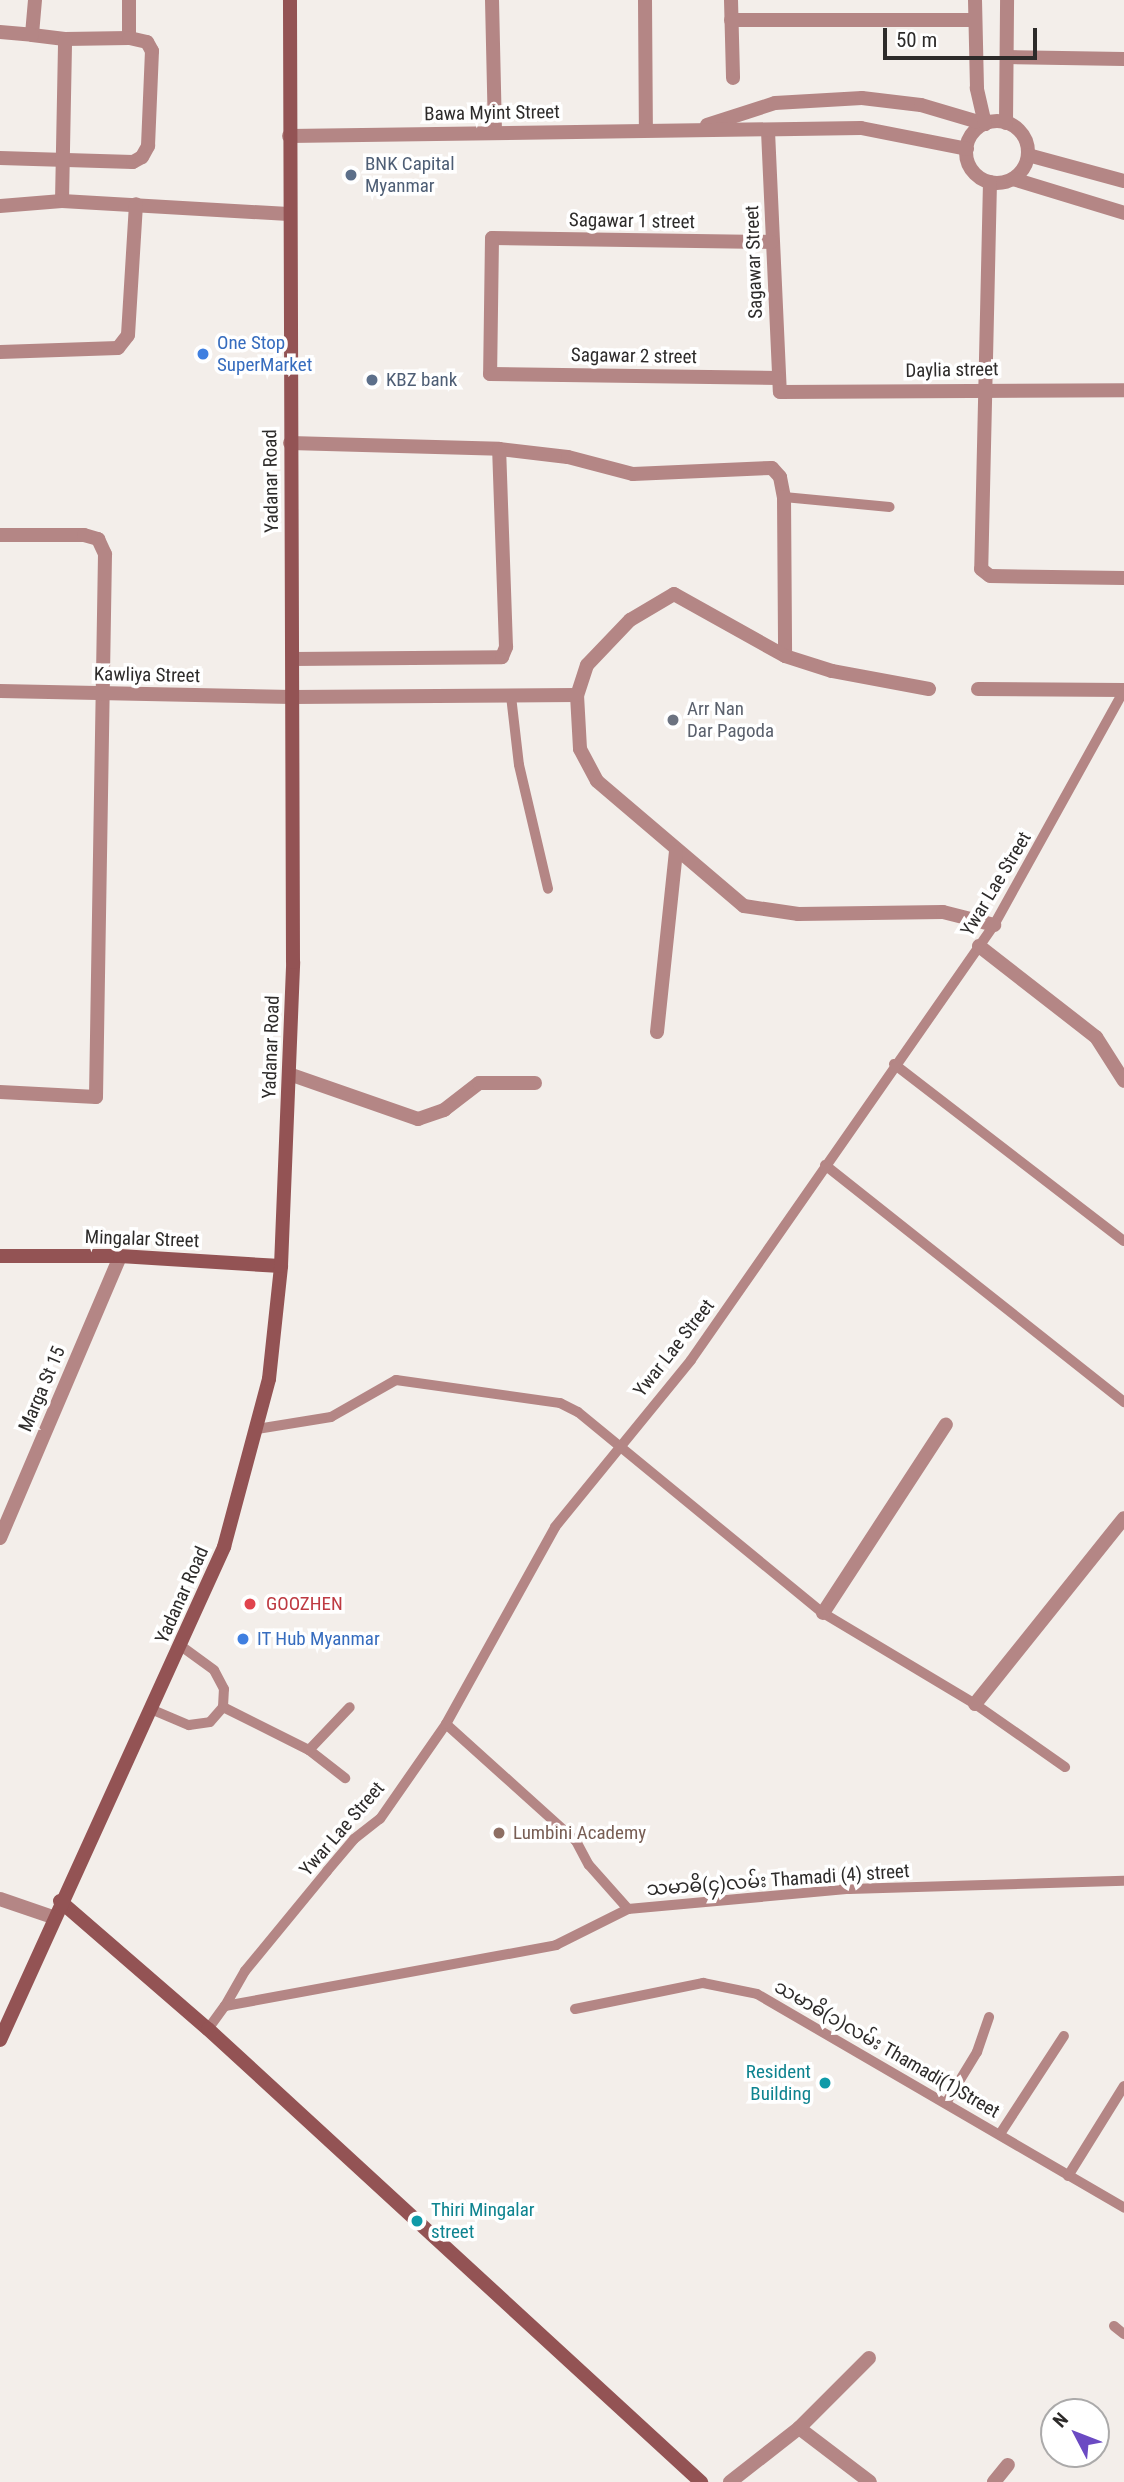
<!DOCTYPE html>
<meta charset="utf-8">
<style>
body{margin:0}
#map{position:relative;width:1124px;height:2482px;overflow:hidden;background:#f3eeea;font-family:"Roboto Condensed","Noto Sans Myanmar",sans-serif}
div>[style]{position:absolute}
.lane>*{height:10px;margin:-5px;padding:0 5px;transform-origin:5px;border-radius:5px;background:#b48685}
.street>*{height:14px;margin:-7px;padding:0 7px;transform-origin:7px;border-radius:7px;background:#b48685}
.street>.ring{margin:-7px;padding:0;box-sizing:content-box;background:none;border:14px solid #b48685;border-radius:50%}
.secondary>*{height:14px;margin:-7px;padding:0 7px;transform-origin:7px;border-radius:7px;background:#935354}
.dots>*{width:19px;height:19px;translate:-50% -50%;box-sizing:border-box;border:4px solid #fff;border-radius:50%}
span{translate:-50% -50%;white-space:nowrap;text-align:center;line-height:1.15;-webkit-text-stroke:7px #fff;paint-order:stroke}
.street-label{font-size:19px;color:#2d2b2a}
.service-label{font-size:19px;color:#4e5e75}
.left{translate:0 -50%;text-align:left}
.shop-label{font-size:19px;color:#366cbe}
.worship-label{font-size:19px;color:#5b616d}
.health-label{font-size:19px;color:#be3a42}
.education-label{font-size:19px;color:#785e54}
.culture-label{font-size:19px;color:#0d838f}
.right{translate:-100% -50%;text-align:right}
.north{position:absolute;left:1040px;top:2398px;width:70px;height:70px;box-sizing:border-box;background:#fff;border:2px solid #abaaaa;border-radius:50%;rotate:312deg;font-size:19px;font-weight:700;line-height:28px;text-align:center;color:#2d2b2a}
.north::after{content:'';display:block;margin:auto;width:24px;height:32px;background:#6b4ac3;clip-path:polygon(50% 0,100% 100%,50% 72%,0 100%)}
.scale{position:absolute;left:883px;top:28px;width:154px;height:32px;box-sizing:border-box;border:4px solid #2d2b2a;border-top:0;padding-left:9px;font-size:21px;line-height:24px;white-space:nowrap;color:#2d2b2a;-webkit-text-stroke:5px #fff;paint-order:stroke}
</style>
<div id="map">
<div class="lane">
<i style="left:784px;top:497px;width:106px;rotate:5.4deg"></i>
<i style="left:511px;top:696px;width:69px;rotate:83.4deg"></i>
<i style="left:519px;top:765px;width:127px;rotate:76.8deg"></i>
<i style="left:894px;top:1064px;width:290px;rotate:37.6deg"></i>
<i style="left:825px;top:1165px;width:382px;rotate:38.4deg"></i>
<i style="left:257px;top:1429px;width:75px;rotate:-9.2deg"></i>
<i style="left:331px;top:1417px;width:75px;rotate:-29.6deg"></i>
<i style="left:396px;top:1380px;width:166px;rotate:8deg"></i>
<i style="left:560px;top:1403px;width:20px;rotate:27deg"></i>
<i style="left:578px;top:1412px;width:317px;rotate:39.4deg"></i>
<i style="left:823px;top:1613px;width:177px;rotate:30.9deg"></i>
<i style="left:975px;top:1704px;width:110px;rotate:35deg"></i>
<i style="left:223px;top:1707px;width:96px;rotate:26.6deg"></i>
<i style="left:309px;top:1750px;width:46px;rotate:37.9deg"></i>
<i style="left:153px;top:1710px;width:39px;rotate:23deg"></i>
<i style="left:189px;top:1725px;width:21px;rotate:-8deg"></i>
<i style="left:210px;top:1722px;width:20px;rotate:-49deg"></i>
<i style="left:223px;top:1707px;width:18px;rotate:-87deg"></i>
<i style="left:224px;top:1689px;width:21px;rotate:-118deg"></i>
<i style="left:214px;top:1670px;width:41px;rotate:-144deg"></i>
<i style="left:446px;top:1724px;width:175px;rotate:42deg"></i>
<i style="left:576px;top:1841px;width:27px;rotate:62deg"></i>
<i style="left:589px;top:1865px;width:59px;rotate:48.4deg"></i>
<i style="left:309px;top:1750px;width:59px;rotate:-46.4deg"></i>
<i style="left:225px;top:2006px;width:40px;rotate:-60.3deg"></i>
<i style="left:245px;top:1971px;width:129px;rotate:-50.6deg"></i>
<i style="left:327px;top:1871px;width:42px;rotate:-49.8deg"></i>
<i style="left:354px;top:1839px;width:33px;rotate:-38deg"></i>
<i style="left:380px;top:1819px;width:116px;rotate:-55.2deg"></i>
<i style="left:446px;top:1724px;width:225px;rotate:-61deg"></i>
<i style="left:555px;top:1527px;width:215px;rotate:-50.8deg"></i>
<i style="left:691px;top:1360px;width:530px;rotate:-55.14deg"></i>
<i style="left:994px;top:925px;width:269px;rotate:-61deg"></i>
<i style="left:575px;top:2009px;width:131px;rotate:-11.5deg"></i>
<i style="left:703px;top:1983px;width:55px;rotate:11.5deg"></i>
<i style="left:757px;top:1994px;width:425px;rotate:30.2deg"></i>
<i style="left:208px;top:2029px;width:29px;rotate:-54deg"></i>
<i style="left:225px;top:2006px;width:337px;rotate:-10.4deg"></i>
<i style="left:556px;top:1945px;width:80px;rotate:-26.6deg"></i>
<i style="left:628px;top:1909px;width:222px;rotate:-5.2deg"></i>
<i style="left:849px;top:1889px;width:275px;rotate:-1.7deg"></i>
<i style="left:946px;top:2103px;width:60px;rotate:-58.7deg"></i>
<i style="left:977px;top:2052px;width:37px;rotate:-71deg"></i>
<i style="left:1000px;top:2134px;width:117px;rotate:-56.9deg"></i>
<i style="left:1068px;top:2176px;width:106px;rotate:-58.1deg"></i>
<i style="left:1114px;top:2326px;width:13px;rotate:39deg"></i>
</div>
<div class="street">
<i style="left:35px;top:0;width:35px;rotate:95deg"></i>
<i style="left:32px;top:35px;width:33px;rotate:7deg"></i>
<i style="left:65px;top:39px;width:64px;rotate:-0.9deg"></i>
<i style="left:129px;top:38px;width:38px;rotate:-90deg"></i>
<i style="left:492px;top:0;width:132px;rotate:88.7deg"></i>
<i style="left:645px;top:0;width:129px;rotate:89.6deg"></i>
<i style="left:731px;top:0;width:78px;rotate:88.5deg"></i>
<i style="left:731px;top:20px;width:244px"></i>
<i style="left:0;top:32px;width:32px;rotate:5deg"></i>
<i style="left:1008px;top:57px;width:116px;rotate:1deg"></i>
<i class="ring" style="left:966px;top:121px;width:48px;height:48px"></i>
<i style="left:1006px;top:123px;width:123px;rotate:-89.5deg"></i>
<i style="left:707px;top:125px;width:71px;rotate:-17.9deg"></i>
<i style="left:775px;top:103px;width:87px;rotate:-3.3deg"></i>
<i style="left:862px;top:98px;width:59px;rotate:6.8deg"></i>
<i style="left:921px;top:105px;width:67px;rotate:16.5deg"></i>
<i style="left:985px;top:124px;width:37px;rotate:-103deg"></i>
<i style="left:977px;top:88px;width:88px;rotate:-91.3deg"></i>
<i style="left:768px;top:131px;width:261px;rotate:87.4deg"></i>
<i style="left:780px;top:392px;width:344px;rotate:-0.3deg"></i>
<i style="left:289px;top:136px;width:572px;rotate:-0.8deg"></i>
<i style="left:861px;top:128px;width:108px;rotate:11.2deg"></i>
<i style="left:1028px;top:155px;width:99px;rotate:15.2deg"></i>
<i style="left:0;top:158px;width:133px;rotate:1.7deg"></i>
<i style="left:133px;top:162px;width:10px;rotate:-29deg"></i>
<i style="left:142px;top:157px;width:13px;rotate:-61deg"></i>
<i style="left:148px;top:146px;width:95px;rotate:-87.6deg"></i>
<i style="left:152px;top:51px;width:10px;rotate:-119deg"></i>
<i style="left:147px;top:42px;width:18px;rotate:-167deg"></i>
<i style="left:1013px;top:179px;width:116px;rotate:17deg"></i>
<i style="left:990px;top:182px;width:387px;rotate:91.3deg"></i>
<i style="left:981px;top:569px;width:11px;rotate:38deg"></i>
<i style="left:990px;top:576px;width:134px;rotate:0.9deg"></i>
<i style="left:62px;top:201px;width:162px;rotate:-88.9deg"></i>
<i style="left:0;top:206px;width:62px;rotate:-4.6deg"></i>
<i style="left:62px;top:201px;width:227px;rotate:3.3deg"></i>
<i style="left:772px;top:242px;width:280px;rotate:-179.2deg"></i>
<i style="left:492px;top:238px;width:136px;rotate:90.8deg"></i>
<i style="left:490px;top:374px;width:288px;rotate:0.8deg"></i>
<i style="left:0;top:352px;width:118px;rotate:-1.9deg"></i>
<i style="left:118px;top:348px;width:16px;rotate:-52deg"></i>
<i style="left:128px;top:335px;width:131px;rotate:-86.5deg"></i>
<i style="left:290px;top:443px;width:209px;rotate:1.6deg"></i>
<i style="left:499px;top:449px;width:69px;rotate:6.6deg"></i>
<i style="left:568px;top:457px;width:67px;rotate:14.7deg"></i>
<i style="left:633px;top:474px;width:139px;rotate:-2.5deg"></i>
<i style="left:772px;top:468px;width:12px;rotate:48deg"></i>
<i style="left:780px;top:477px;width:20px;rotate:79deg"></i>
<i style="left:784px;top:497px;width:159px;rotate:89.6deg"></i>
<i style="left:0;top:535px;width:84px"></i>
<i style="left:84px;top:535px;width:15px;rotate:16deg"></i>
<i style="left:98px;top:539px;width:17px;rotate:65deg"></i>
<i style="left:105px;top:554px;width:543px;rotate:90.95deg"></i>
<i style="left:96px;top:1097px;width:96px;rotate:-177deg"></i>
<i style="left:293px;top:659px;width:209px;rotate:-0.5deg"></i>
<i style="left:502px;top:657px;width:11px;rotate:-68deg"></i>
<i style="left:506px;top:647px;width:198px;rotate:-92deg"></i>
<i style="left:929px;top:689px;width:99px;rotate:-169.5deg"></i>
<i style="left:832px;top:671px;width:49px;rotate:-162.3deg"></i>
<i style="left:785px;top:656px;width:127px;rotate:-150.8deg"></i>
<i style="left:674px;top:594px;width:51px;rotate:149.4deg"></i>
<i style="left:630px;top:620px;width:62px;rotate:133.7deg"></i>
<i style="left:587px;top:665px;width:32px;rotate:108deg"></i>
<i style="left:577px;top:695px;width:54px;rotate:86.8deg"></i>
<i style="left:580px;top:749px;width:36px;rotate:62deg"></i>
<i style="left:597px;top:781px;width:193px;rotate:40.4deg"></i>
<i style="left:744px;top:906px;width:55px;rotate:8.4deg"></i>
<i style="left:798px;top:914px;width:145px;rotate:-0.8deg"></i>
<i style="left:943px;top:912px;width:53px;rotate:14.3deg"></i>
<i style="left:978px;top:689px;width:146px;rotate:0.4deg"></i>
<i style="left:0;top:691px;width:292px;rotate:1.2deg"></i>
<i style="left:292px;top:697px;width:285px;rotate:-0.4deg"></i>
<i style="left:979px;top:946px;width:148px;rotate:37.9deg"></i>
<i style="left:1096px;top:1037px;width:52px;rotate:57.5deg"></i>
<i style="left:657px;top:1032px;width:181px;rotate:-84deg"></i>
<i style="left:289px;top:1074px;width:137px;rotate:19.2deg"></i>
<i style="left:418px;top:1119px;width:28px;rotate:-19deg"></i>
<i style="left:444px;top:1110px;width:44px;rotate:-37.6deg"></i>
<i style="left:479px;top:1083px;width:56px"></i>
<i style="left:0;top:1538px;width:306px;rotate:-66.9deg"></i>
<i style="left:823px;top:1613px;width:225px;rotate:-56.9deg"></i>
<i style="left:975px;top:1704px;width:238px;rotate:-51.3deg"></i>
<i style="left:0;top:1899px;width:56px;rotate:18.8deg"></i>
<i style="left:799px;top:2428px;width:89px;rotate:37.3deg"></i>
<i style="left:730px;top:2482px;width:88px;rotate:-38deg"></i>
<i style="left:799px;top:2428px;width:99px;rotate:-45deg"></i>
<i style="left:994px;top:2482px;width:22px;rotate:-51deg"></i>
</div>
<div class="secondary">
<i style="left:0;top:1256px;width:120px"></i>
<i style="left:120px;top:1256px;width:161px;rotate:3.6deg"></i>
<i style="left:60px;top:1901px;width:196px;rotate:40.9deg"></i>
<i style="left:208px;top:2029px;width:670px;rotate:42.58deg"></i>
<i style="left:0;top:2040px;width:542px;rotate:-65.56deg"></i>
<i style="left:224px;top:1547px;width:174px;rotate:-75deg"></i>
<i style="left:269px;top:1379px;width:114px;rotate:-83.9deg"></i>
<i style="left:281px;top:1266px;width:304px;rotate:-87.7deg"></i>
<i style="left:293px;top:962px;width:962px;rotate:-90.18deg"></i>
</div>
<div class="dots">
<i style="left:351px;top:175px;background:#5c6f8a"></i>
<i style="left:203px;top:354px;background:#3f7fe0"></i>
<i style="left:372px;top:380px;background:#5c6f8a"></i>
<i style="left:673px;top:720px;background:#6b7280"></i>
<i style="left:250px;top:1604px;background:#e0444e"></i>
<i style="left:243px;top:1639px;background:#3f7fe0"></i>
<i style="left:499px;top:1833px;background:#8d6e63"></i>
<i style="left:825px;top:2083px;background:#0f9aa8"></i>
<i style="left:417px;top:2221px;background:#0f9aa8"></i>
</div>
<div class="street-label">
<span style="left:492px;top:113px;rotate:-1deg">Bawa Myint Street</span>
<span style="left:632px;top:221px;rotate:1deg">Sagawar 1 street</span>
<span style="left:754px;top:262px;rotate:-92deg">Sagawar Street</span>
<span style="left:634px;top:356px;rotate:1deg">Sagawar 2 street</span>
<span style="left:952px;top:370px;rotate:-1deg">Daylia street</span>
<span style="left:271px;top:481px;rotate:-91deg">Yadanar Road</span>
<span style="left:147px;top:675px;rotate:1deg">Kawliya Street</span>
<span style="left:996px;top:884px;rotate:-59deg">Ywar Lae Street</span>
<span style="left:271px;top:1047px;rotate:-88deg">Yadanar Road</span>
<span style="left:142px;top:1239px;rotate:2deg">Mingalar Street</span>
<span style="left:674px;top:1348px;rotate:-52deg">Ywar Lae Street</span>
<span style="left:42px;top:1389px;rotate:-67deg">Marga St 15</span>
<span style="left:182px;top:1595px;rotate:-66deg">Yadanar Road</span>
<span style="left:342px;top:1829px;rotate:-49deg">Ywar Lae Street</span>
<span style="left:778px;top:1880px;rotate:-4deg">သမာဓိ(၄)လမ်း Thamadi (4) street</span>
<span style="left:887px;top:2049px;rotate:30deg">သမာဓိ(၁)လမ်း Thamadi(1)Street</span>
</div>
<div class="service-label">
<span class="left" style="left:365px;top:175px">BNK Capital<br>Myanmar</span>
<span class="left" style="left:386px;top:380px">KBZ bank</span>
</div>
<div class="shop-label">
<span class="left" style="left:217px;top:354px">One Stop<br>SuperMarket</span>
<span class="left" style="left:257px;top:1639px">IT Hub Myanmar</span>
</div>
<div class="worship-label">
<span class="left" style="left:687px;top:720px">Arr Nan<br>Dar Pagoda</span>
</div>
<div class="health-label">
<span class="left" style="left:266px;top:1604px">GOOZHEN</span>
</div>
<div class="education-label">
<span class="left" style="left:513px;top:1833px">Lumbini Academy</span>
</div>
<div class="culture-label">
<span class="right" style="left:811px;top:2083px">Resident<br>Building</span>
<span class="left" style="left:431px;top:2221px">Thiri Mingalar<br>street</span>
</div>
<div class="north">N</div>
<div class="scale">50 m</div>
</div>
